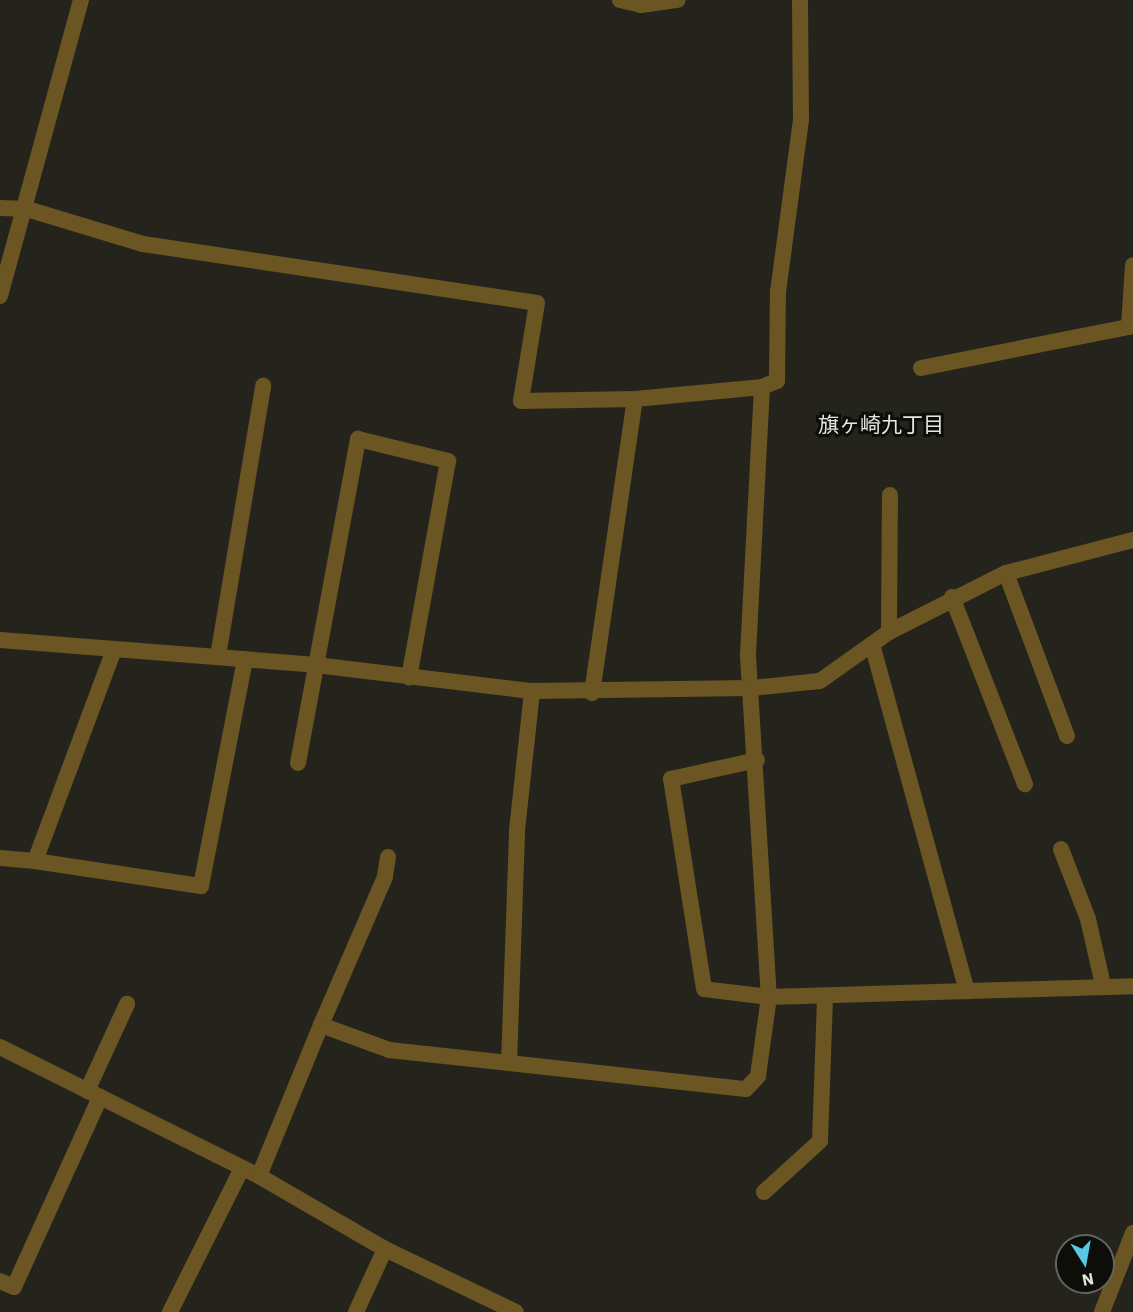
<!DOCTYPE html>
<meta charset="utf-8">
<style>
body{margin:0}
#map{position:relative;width:1133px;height:1312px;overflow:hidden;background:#24241d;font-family:"IBM Plex Sans","Noto Sans JP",sans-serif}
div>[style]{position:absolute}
.minor>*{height:16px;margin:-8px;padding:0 8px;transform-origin:8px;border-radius:8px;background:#6b5523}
.tertiary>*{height:16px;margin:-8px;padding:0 8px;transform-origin:8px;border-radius:8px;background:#6b5523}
span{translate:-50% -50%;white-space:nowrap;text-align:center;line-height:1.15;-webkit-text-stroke:6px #0d0d0a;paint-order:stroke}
.neighbourhood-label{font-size:21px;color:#e5e5e1}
.north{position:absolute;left:1055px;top:1234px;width:60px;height:60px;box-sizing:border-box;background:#0d0d0a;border:2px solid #636360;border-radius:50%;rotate:169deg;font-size:16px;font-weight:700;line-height:24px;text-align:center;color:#e5e5e1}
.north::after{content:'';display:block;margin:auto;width:21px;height:27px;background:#57c9e2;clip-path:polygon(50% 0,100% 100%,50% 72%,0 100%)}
</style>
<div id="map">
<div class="minor">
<i style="left:620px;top:0;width:22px;rotate:13deg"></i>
<i style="left:641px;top:5px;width:37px;rotate:-8deg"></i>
<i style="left:0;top:208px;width:27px;rotate:2deg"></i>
<i style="left:27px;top:209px;width:121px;rotate:16.8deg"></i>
<i style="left:143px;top:244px;width:398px;rotate:8.5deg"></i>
<i style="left:537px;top:303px;width:99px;rotate:99.3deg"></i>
<i style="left:521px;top:401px;width:114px;rotate:-1deg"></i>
<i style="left:635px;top:399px;width:128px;rotate:-5.4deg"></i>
<i style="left:762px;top:387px;width:16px;rotate:-22deg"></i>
<i style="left:777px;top:381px;width:89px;rotate:-89.4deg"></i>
<i style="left:778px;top:292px;width:175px;rotate:-82.4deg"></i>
<i style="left:801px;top:119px;width:119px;rotate:-90.5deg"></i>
<i style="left:0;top:296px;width:307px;rotate:-74.7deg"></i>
<i style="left:921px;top:368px;width:212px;rotate:-11.2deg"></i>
<i style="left:1129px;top:327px;width:62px;rotate:-86.3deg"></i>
<i style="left:762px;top:387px;width:269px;rotate:93deg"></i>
<i style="left:748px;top:656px;width:342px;rotate:86.5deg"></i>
<i style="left:769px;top:997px;width:364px;rotate:-1.7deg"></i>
<i style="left:1006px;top:573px;width:174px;rotate:69.5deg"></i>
<i style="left:952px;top:597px;width:201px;rotate:68.7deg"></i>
<i style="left:889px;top:632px;width:137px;rotate:-89.6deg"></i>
<i style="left:0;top:640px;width:317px;rotate:4.5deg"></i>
<i style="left:316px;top:665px;width:218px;rotate:6.9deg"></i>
<i style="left:532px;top:691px;width:220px;rotate:-0.8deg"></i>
<i style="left:752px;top:688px;width:68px;rotate:-5.9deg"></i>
<i style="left:820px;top:681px;width:85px;rotate:-35.4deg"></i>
<i style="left:889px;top:632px;width:131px;rotate:-26.8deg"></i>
<i style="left:1006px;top:573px;width:131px;rotate:-14.6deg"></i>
<i style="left:872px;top:644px;width:360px;rotate:74.7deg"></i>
<i style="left:218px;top:656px;width:274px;rotate:-80.5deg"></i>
<i style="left:592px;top:693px;width:297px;rotate:-81.7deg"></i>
<i style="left:298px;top:763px;width:330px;rotate:-79.5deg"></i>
<i style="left:358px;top:439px;width:93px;rotate:13.7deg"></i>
<i style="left:448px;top:461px;width:220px;rotate:100.2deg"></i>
<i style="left:1061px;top:849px;width:75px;rotate:68.9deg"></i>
<i style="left:1088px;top:919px;width:68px;rotate:77.2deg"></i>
<i style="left:388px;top:857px;width:20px;rotate:99deg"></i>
<i style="left:385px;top:877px;width:161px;rotate:113.4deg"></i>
<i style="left:321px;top:1025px;width:72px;rotate:20.2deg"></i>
<i style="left:389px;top:1050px;width:121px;rotate:6.2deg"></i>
<i style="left:509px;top:1063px;width:233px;rotate:-88deg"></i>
<i style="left:517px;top:830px;width:140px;rotate:-83.8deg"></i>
<i style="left:0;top:858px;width:35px;rotate:5deg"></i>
<i style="left:35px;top:861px;width:225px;rotate:-69.5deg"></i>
<i style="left:35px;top:861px;width:168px;rotate:8.6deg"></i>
<i style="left:201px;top:886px;width:231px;rotate:-79deg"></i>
<i style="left:0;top:1047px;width:289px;rotate:26.5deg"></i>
<i style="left:259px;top:1176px;width:146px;rotate:30.1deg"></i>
<i style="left:385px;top:1249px;width:145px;rotate:25.7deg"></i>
<i style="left:509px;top:1063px;width:238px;rotate:6.3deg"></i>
<i style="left:746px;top:1089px;width:18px;rotate:-47deg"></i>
<i style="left:758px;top:1076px;width:80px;rotate:-82.1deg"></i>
<i style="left:769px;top:997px;width:65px;rotate:-173deg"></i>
<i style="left:704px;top:989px;width:213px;rotate:-98.9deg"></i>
<i style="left:671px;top:779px;width:88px;rotate:-12.5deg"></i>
<i style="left:87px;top:1091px;width:96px;rotate:-65.3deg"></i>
<i style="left:259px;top:1176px;width:163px;rotate:-67.7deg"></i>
<i style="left:764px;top:1192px;width:76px;rotate:-42.3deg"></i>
<i style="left:820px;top:1141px;width:143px;rotate:-88deg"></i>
<i style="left:0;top:1281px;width:15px;rotate:23deg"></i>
<i style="left:14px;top:1287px;width:209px;rotate:-65.6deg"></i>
<i style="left:170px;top:1312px;width:161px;rotate:-63.4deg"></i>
<i style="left:356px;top:1312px;width:69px;rotate:-65.3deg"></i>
</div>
<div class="tertiary">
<i style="left:1102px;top:1312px;width:85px;rotate:-68.6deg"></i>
</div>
<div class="neighbourhood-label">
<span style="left:881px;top:424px">旗ヶ崎九丁目</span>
</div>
<div class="north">N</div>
</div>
